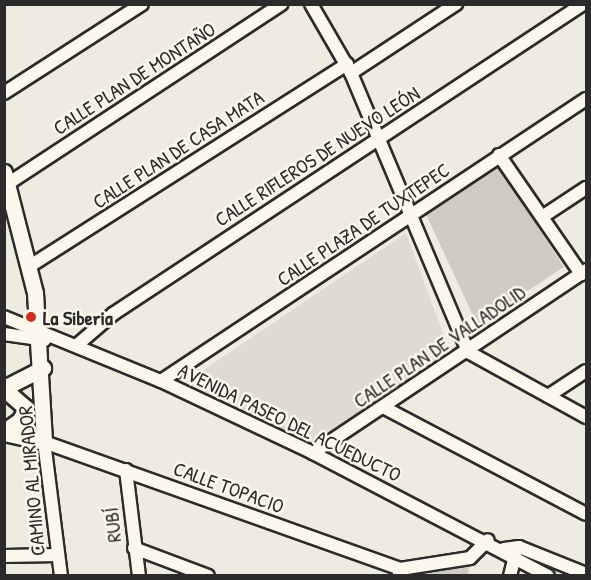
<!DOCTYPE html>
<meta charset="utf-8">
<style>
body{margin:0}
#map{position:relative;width:591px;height:580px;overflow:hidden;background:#eeebe0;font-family:"Patrick Hand",sans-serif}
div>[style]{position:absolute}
.built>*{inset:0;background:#dedbd1}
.green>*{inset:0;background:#cecbc2}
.roads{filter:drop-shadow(2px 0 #2b2b2b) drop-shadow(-2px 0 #2b2b2b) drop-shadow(0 2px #2b2b2b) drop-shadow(0 -2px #2b2b2b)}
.minor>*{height:12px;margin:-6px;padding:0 6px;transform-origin:6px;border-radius:6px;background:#fbf7ec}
.major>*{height:15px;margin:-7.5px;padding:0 7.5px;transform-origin:7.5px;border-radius:7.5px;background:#fbf7ec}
.dots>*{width:16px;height:16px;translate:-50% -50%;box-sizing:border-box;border:3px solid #fbf7ec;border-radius:50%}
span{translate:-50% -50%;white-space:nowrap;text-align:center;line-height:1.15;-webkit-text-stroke:5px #fbf7ec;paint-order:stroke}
.street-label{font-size:20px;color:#2b2b2b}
.poi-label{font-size:20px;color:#2b2b2b;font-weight:700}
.left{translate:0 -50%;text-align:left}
.frame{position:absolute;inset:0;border:6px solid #2b2b2b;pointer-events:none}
</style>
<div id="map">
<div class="built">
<i style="clip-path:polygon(406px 233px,450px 353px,311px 443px,186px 382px)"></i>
</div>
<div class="green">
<i style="clip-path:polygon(496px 163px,564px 267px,477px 324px,424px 210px)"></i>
<i style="clip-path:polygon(456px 561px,469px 566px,468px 575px,401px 576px,402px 567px)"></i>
</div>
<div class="roads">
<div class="minor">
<i style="left:311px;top:4px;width:80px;rotate:59.9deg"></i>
<i style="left:351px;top:73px;width:303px;rotate:67.2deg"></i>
<i style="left:468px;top:352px;width:135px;rotate:28.8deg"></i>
<i style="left:351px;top:73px;width:126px;rotate:-33.3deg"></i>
<i style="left:4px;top:93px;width:164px;rotate:-32.8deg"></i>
<i style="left:499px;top:155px;width:145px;rotate:55.4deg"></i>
<i style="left:9px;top:183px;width:326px;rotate:-33.3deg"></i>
<i style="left:542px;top:217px;width:53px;rotate:-33.4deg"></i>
<i style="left:30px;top:266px;width:376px;rotate:-32.5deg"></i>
<i style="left:4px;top:317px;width:170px;rotate:22.2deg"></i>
<i style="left:161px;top:381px;width:168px;rotate:25.3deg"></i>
<i style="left:313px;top:453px;width:265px;rotate:27.6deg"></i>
<i style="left:4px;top:334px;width:41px;rotate:8.3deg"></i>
<i style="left:77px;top:345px;width:48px;rotate:-40.7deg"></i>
<i style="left:113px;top:314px;width:563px;rotate:-33.41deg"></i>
<i style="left:161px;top:381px;width:510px;rotate:-33.57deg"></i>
<i style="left:548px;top:396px;width:45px;rotate:-33.3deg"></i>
<i style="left:383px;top:407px;width:229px;rotate:27.8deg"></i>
<i style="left:313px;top:453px;width:329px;rotate:-33.8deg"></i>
<i style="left:126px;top:470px;width:107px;rotate:83deg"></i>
<i style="left:134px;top:548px;width:79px;rotate:20.7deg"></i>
<i style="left:504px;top:549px;width:15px;rotate:-8deg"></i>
<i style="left:519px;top:547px;width:72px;rotate:21.9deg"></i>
<i style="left:4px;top:556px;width:54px;rotate:-1.1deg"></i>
<i style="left:399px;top:574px;width:5px;rotate:-79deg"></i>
<i style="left:400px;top:569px;width:71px;rotate:-8.9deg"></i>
<i style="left:470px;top:558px;width:25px;rotate:-45deg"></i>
<i style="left:61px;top:576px;width:135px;rotate:-97.2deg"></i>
<i style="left:44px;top:442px;width:378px;rotate:19.6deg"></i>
<i style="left:510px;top:576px;width:21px;rotate:-76deg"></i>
</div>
<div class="major">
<i style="left:4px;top:172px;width:125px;rotate:75.6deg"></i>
<i style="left:35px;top:293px;width:149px;rotate:86.5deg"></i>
<i style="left:44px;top:442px;width:41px;rotate:-167.3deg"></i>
<i style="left:4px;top:388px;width:44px;rotate:-27.1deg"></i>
<i style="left:4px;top:389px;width:29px;rotate:41deg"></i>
<i style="left:26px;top:408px;width:13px;rotate:117deg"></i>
<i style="left:20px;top:420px;width:19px;rotate:145deg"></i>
</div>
</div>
<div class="dots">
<i style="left:31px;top:317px;background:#c8321e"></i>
</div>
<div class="street-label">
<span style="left:134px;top:78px;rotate:-33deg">CALLE PLAN DE MONTAÑO</span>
<span style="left:178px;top:149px;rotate:-33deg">CALLE PLAN DE CASA MATA</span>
<span style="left:317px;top:156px;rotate:-33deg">CALLE RIFLEROS DE NUEVO LEÓN</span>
<span style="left:363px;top:224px;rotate:-34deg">CALLE PLAZA DE TUXTEPEC</span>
<span style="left:439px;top:346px;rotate:-34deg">CALLE PLAN DE VALLADOLID</span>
<span style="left:290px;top:422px;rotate:26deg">AVENIDA PASEO DEL ACUEDUCTO</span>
<span style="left:31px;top:481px;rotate:-95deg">CAMINO AL MIRADOR</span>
<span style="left:229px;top:487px;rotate:20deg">CALLE TOPACIO</span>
<span style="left:112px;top:525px;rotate:-96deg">RUBÍ</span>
</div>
<div class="poi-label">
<span class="left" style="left:43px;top:317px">La Siberia</span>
</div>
<div class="frame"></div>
</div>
